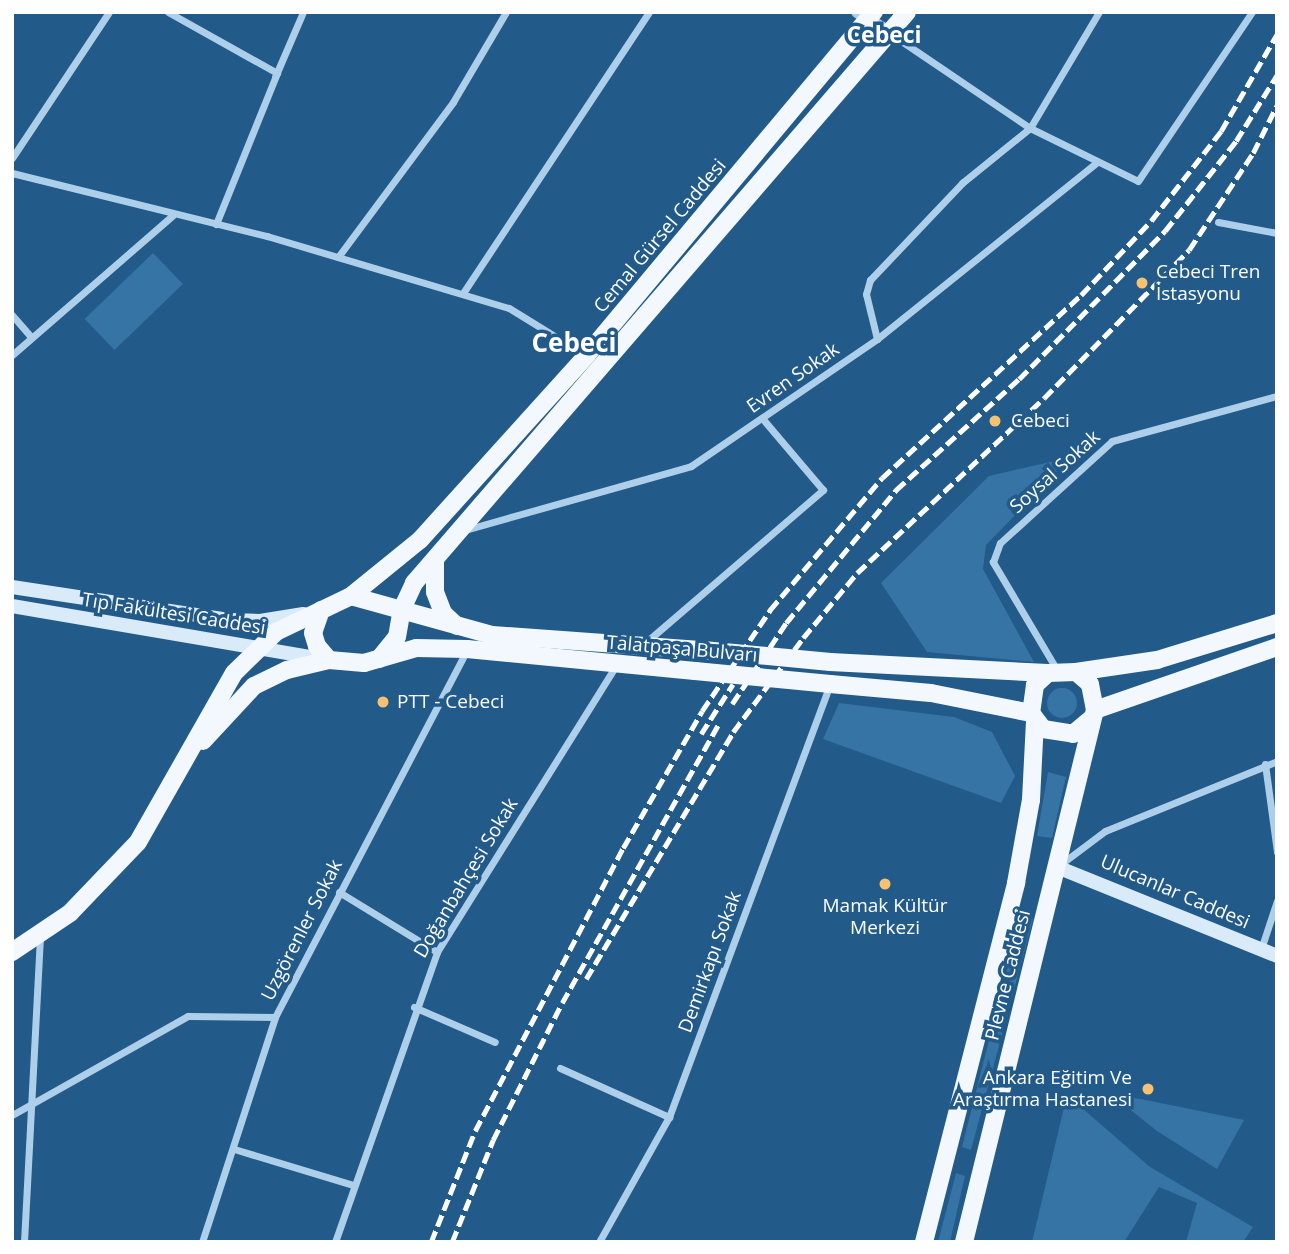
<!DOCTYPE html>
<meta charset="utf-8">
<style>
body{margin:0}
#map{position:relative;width:1289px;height:1254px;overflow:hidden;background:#225a89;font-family:"Open Sans",sans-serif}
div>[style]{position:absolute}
.green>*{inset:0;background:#3674a6;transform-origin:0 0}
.round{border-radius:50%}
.minor>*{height:7px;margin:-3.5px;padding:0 3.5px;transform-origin:3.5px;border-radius:3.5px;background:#aecfea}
.tertiary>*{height:12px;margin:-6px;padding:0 6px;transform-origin:6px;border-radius:6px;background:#aecfea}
.secondary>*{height:14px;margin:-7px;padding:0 7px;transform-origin:7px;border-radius:7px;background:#d9eaf8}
.primary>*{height:18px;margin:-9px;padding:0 9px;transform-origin:9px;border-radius:9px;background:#f2f8fe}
.rail>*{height:4.5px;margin-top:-2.25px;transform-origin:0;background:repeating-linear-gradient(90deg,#fff 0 12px,transparent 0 17px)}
.primary-bridge>*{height:18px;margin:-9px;padding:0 9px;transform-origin:9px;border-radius:9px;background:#f2f8fe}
.dots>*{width:19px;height:19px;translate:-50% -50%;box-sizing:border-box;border:4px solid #225a89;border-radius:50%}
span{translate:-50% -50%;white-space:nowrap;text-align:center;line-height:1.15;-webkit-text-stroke:7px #225a89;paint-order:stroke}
.street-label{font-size:19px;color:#fff}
.poi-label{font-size:19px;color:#fff}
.left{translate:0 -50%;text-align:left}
.right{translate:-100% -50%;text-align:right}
.quarter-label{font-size:23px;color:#fff;font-weight:700}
.district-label{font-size:26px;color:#fff;font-weight:700}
.frame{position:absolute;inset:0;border:14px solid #fff;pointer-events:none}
</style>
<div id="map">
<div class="green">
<i style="left:153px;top:253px;width:43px;height:95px;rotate:46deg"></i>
<i style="clip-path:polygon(1072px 457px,986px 545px,983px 569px,1034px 662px,927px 652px,881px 583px,989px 476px)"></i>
<i class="round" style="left:1047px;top:688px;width:30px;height:30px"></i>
<i style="clip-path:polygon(839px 703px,954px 717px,992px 732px,1015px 776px,1001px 803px,823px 739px)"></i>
<i style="clip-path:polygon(1048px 772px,1066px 777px,1052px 838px,1037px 836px)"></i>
<i style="clip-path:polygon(1021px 914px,1033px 919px,971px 1150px,962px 1147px)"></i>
<i style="clip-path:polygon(1067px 1095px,1150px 1167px,1253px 1227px,1243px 1242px,1186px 1242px,1197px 1203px,1159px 1187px,1124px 1242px,1032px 1242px)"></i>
<i style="clip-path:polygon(1113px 1096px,1141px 1099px,1244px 1120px,1217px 1169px,1157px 1131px)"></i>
<i style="clip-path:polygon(956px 1173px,965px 1176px,950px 1242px,938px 1242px)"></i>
</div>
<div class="minor">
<i style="left:168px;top:12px;width:125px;rotate:29.2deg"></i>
<i style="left:277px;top:73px;width:163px;rotate:112deg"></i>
<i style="left:891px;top:34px;width:168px;rotate:34.1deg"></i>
<i style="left:1030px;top:128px;width:120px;rotate:26.1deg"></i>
<i style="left:1138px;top:181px;width:204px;rotate:-56deg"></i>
<i style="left:275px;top:77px;width:71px;rotate:-66.7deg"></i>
<i style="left:12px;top:158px;width:175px;rotate:-56.4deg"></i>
<i style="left:12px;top:173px;width:263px;rotate:13.9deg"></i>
<i style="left:267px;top:236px;width:252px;rotate:16.6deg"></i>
<i style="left:509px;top:308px;width:89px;rotate:31.7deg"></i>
<i style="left:1218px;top:222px;width:60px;rotate:10.6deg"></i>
<i style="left:338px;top:257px;width:193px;rotate:-53.4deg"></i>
<i style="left:453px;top:102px;width:104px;rotate:-59.5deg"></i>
<i style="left:463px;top:293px;width:337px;rotate:-56.5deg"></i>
<i style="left:12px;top:315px;width:29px;rotate:49deg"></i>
<i style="left:877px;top:339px;width:46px;rotate:-103.7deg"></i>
<i style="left:866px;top:294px;width:15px;rotate:-74deg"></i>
<i style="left:870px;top:280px;width:134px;rotate:-46.5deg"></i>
<i style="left:962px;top:183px;width:87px;rotate:-39deg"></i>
<i style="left:1030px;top:128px;width:135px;rotate:-59.3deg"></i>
<i style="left:12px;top:355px;width:213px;rotate:-41deg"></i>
<i style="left:465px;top:530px;width:235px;rotate:-15.8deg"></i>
<i style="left:691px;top:466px;width:225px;rotate:-34.3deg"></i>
<i style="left:877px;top:339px;width:281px;rotate:-38.8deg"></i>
<i style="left:645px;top:643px;width:235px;rotate:-40.7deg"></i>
<i style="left:823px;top:490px;width:94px;rotate:-130.3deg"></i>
<i style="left:1057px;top:670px;width:126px;rotate:-120.7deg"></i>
<i style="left:993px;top:562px;width:20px;rotate:-70deg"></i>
<i style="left:1000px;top:543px;width:151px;rotate:-42.3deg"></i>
<i style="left:1112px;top:441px;width:171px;rotate:-15.3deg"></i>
<i style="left:1265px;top:764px;width:89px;rotate:82.2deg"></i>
<i style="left:1061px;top:864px;width:55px;rotate:-36.9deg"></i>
<i style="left:1105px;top:831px;width:186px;rotate:-22.1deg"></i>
<i style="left:339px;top:892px;width:115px;rotate:31.5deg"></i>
<i style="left:1261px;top:949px;width:51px;rotate:-71.6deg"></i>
<i style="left:414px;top:1007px;width:88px;rotate:23.4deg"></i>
<i style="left:560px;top:1068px;width:120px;rotate:24.2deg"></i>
<i style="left:12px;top:1115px;width:202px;rotate:-29.4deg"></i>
<i style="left:188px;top:1016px;width:87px;rotate:0.7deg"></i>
<i style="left:234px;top:1149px;width:124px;rotate:16.8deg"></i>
<i style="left:24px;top:1242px;width:306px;rotate:-87deg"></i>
<i style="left:202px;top:1242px;width:237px;rotate:-72deg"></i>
<i style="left:275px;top:1017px;width:414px;rotate:-62.4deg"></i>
<i style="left:335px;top:1242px;width:307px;rotate:-70.6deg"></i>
<i style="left:437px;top:952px;width:337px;rotate:-58deg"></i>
<i style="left:599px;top:1242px;width:143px;rotate:-60.8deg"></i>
<i style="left:669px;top:1117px;width:462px;rotate:-69.6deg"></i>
</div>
<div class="tertiary">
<i style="left:857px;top:12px;width:39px;rotate:32deg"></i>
</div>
<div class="secondary">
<i style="left:12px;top:587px;width:221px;rotate:8.6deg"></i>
<i style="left:231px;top:620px;width:29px;rotate:2deg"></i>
<i style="left:260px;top:621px;width:44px;rotate:-9.2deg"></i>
<i style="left:12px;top:606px;width:321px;rotate:9.7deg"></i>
<i style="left:1057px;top:867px;width:237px;rotate:22deg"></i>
</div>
<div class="primary">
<i style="left:435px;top:560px;width:32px;rotate:90deg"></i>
<i style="left:435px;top:592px;width:22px;rotate:69deg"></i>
<i style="left:443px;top:613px;width:19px;rotate:43deg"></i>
<i style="left:351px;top:596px;width:146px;rotate:15.5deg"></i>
<i style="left:492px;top:635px;width:212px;rotate:4.1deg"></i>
<i style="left:321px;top:610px;width:24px;rotate:109deg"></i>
<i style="left:313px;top:633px;width:14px;rotate:73deg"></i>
<i style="left:317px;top:646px;width:18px;rotate:49deg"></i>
<i style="left:379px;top:659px;width:28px;rotate:-51deg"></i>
<i style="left:397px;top:637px;width:28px;rotate:-80deg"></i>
<i style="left:402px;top:609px;width:29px;rotate:-65deg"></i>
<i style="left:414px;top:583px;width:754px;rotate:-49.19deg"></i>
<i style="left:830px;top:662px;width:218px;rotate:2.9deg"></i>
<i style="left:1076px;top:672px;width:82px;rotate:-8.4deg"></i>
<i style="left:1157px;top:660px;width:126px;rotate:-17.1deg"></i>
<i style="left:830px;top:684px;width:101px;rotate:5.1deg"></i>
<i style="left:931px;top:693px;width:102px;rotate:11.3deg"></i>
<i style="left:1095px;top:710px;width:193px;rotate:-19.1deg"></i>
<i style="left:203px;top:741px;width:75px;rotate:-47.2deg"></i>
<i style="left:254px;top:686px;width:37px;rotate:-26deg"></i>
<i style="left:287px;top:670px;width:43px;rotate:-13.4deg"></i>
<i style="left:329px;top:660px;width:35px;rotate:5deg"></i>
<i style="left:364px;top:663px;width:54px;rotate:-16.1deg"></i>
<i style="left:416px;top:648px;width:51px;rotate:1.1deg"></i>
<i style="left:467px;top:649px;width:229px;rotate:5.5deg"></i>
<i style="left:12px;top:952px;width:70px;rotate:-33.9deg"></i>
<i style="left:70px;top:913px;width:98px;rotate:-46.2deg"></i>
<i style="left:138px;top:842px;width:194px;rotate:-60.4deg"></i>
<i style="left:234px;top:673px;width:59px;rotate:-44.3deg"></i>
<i style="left:276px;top:632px;width:83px;rotate:-25.6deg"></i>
<i style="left:351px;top:596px;width:89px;rotate:-39.1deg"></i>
<i style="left:420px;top:540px;width:248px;rotate:-47.9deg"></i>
<i style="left:586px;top:356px;width:449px;rotate:-50.1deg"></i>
<i style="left:924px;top:1242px;width:371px;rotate:-75.6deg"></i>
<i style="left:1016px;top:883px;width:84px;rotate:-79.8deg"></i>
<i style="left:1031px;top:800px;width:78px;rotate:-87.1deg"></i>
<i style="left:964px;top:1242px;width:548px;rotate:-76.17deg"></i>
<i style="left:1095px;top:710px;width:26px;rotate:-101deg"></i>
<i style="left:1090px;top:684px;width:18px;rotate:-139deg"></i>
<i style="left:1076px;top:672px;width:28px;rotate:178deg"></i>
<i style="left:1048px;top:673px;width:18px;rotate:137deg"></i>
<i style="left:1035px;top:685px;width:28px;rotate:98deg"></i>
<i style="left:1031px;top:713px;width:20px;rotate:53deg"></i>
<i style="left:1043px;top:729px;width:30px;rotate:9deg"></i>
<i style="left:1073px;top:734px;width:25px;rotate:-40deg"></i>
</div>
<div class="rail">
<i style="left:732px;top:704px;width:97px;rotate:-56.3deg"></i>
<i style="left:786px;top:623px;width:173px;rotate:-50.4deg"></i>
<i style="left:896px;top:490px;width:166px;rotate:-42.1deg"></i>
<i style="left:1019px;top:379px;width:208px;rotate:-45.4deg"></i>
<i style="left:1165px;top:231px;width:115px;rotate:-51.7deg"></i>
<i style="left:1236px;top:141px;width:78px;rotate:-58.2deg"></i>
<i style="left:701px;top:734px;width:59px;rotate:-57.4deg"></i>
<i style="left:586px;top:979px;width:287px;rotate:-59.2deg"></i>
<i style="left:733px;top:732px;width:117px;rotate:-53.3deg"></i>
<i style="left:803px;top:638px;width:85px;rotate:-50.3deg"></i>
<i style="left:857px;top:573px;width:256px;rotate:-43.1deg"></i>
<i style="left:1044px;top:398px;width:207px;rotate:-45.6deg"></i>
<i style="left:1189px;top:250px;width:116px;rotate:-56.6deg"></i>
<i style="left:1253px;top:153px;width:54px;rotate:-63.4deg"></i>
<i style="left:431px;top:1242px;width:119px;rotate:-68.4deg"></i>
<i style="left:475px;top:1131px;width:319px;rotate:-62.4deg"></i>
<i style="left:623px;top:848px;width:158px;rotate:-60deg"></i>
<i style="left:702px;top:711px;width:122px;rotate:-56deg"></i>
<i style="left:770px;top:610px;width:173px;rotate:-49.7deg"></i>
<i style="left:882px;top:478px;width:270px;rotate:-42.6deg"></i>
<i style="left:1081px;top:295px;width:102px;rotate:-46.6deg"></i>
<i style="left:1151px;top:221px;width:114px;rotate:-52.1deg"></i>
<i style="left:1221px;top:131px;width:112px;rotate:-60deg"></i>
<i style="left:452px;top:1242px;width:110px;rotate:-68.1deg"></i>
<i style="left:493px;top:1140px;width:153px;rotate:-63.3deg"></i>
<i style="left:562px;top:1003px;width:319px;rotate:-60.7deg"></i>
</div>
<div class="primary-bridge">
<i style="left:703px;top:650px;width:128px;rotate:5.4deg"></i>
<i style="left:695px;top:671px;width:136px;rotate:5.5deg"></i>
</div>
<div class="dots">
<i style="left:1142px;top:283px;background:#f6c170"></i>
<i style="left:995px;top:421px;background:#f6c170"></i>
<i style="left:383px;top:702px;background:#f6c170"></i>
<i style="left:885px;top:884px;background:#f6c170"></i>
<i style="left:1148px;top:1089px;background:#f6c170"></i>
</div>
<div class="street-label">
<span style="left:660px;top:236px;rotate:-50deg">Cemal Gürsel Caddesi</span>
<span style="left:793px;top:378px;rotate:-35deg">Evren Sokak</span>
<span style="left:1055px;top:472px;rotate:-42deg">Soysal Sokak</span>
<span style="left:174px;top:614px;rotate:9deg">Tıp Fakültesi Caddesi</span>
<span style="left:682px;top:649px;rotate:5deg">Talatpaşa Bulvarı</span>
<span style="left:466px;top:878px;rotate:-59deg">Doğanbahçesi Sokak</span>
<span style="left:1175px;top:892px;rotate:23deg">Ulucanlar Caddesi</span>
<span style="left:302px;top:930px;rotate:-63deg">Uzgörenler Sokak</span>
<span style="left:710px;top:962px;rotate:-70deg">Demirkapı Sokak</span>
<span style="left:1008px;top:975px;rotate:-76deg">Plevne Caddesi</span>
</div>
<div class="poi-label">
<span class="left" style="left:1156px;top:283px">Cebeci Tren<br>İstasyonu</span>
<span class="left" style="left:1011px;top:421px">Cebeci</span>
<span class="left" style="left:397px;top:702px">PTT - Cebeci</span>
<span style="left:885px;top:917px">Mamak Kültür<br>Merkezi</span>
<span class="right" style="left:1132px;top:1089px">Ankara Eğitim Ve<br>Araştırma Hastanesi</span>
</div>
<div class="quarter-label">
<span style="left:884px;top:34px">Cebeci</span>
</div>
<div class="district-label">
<span style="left:574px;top:343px">Cebeci</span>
</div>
<div class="frame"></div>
</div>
